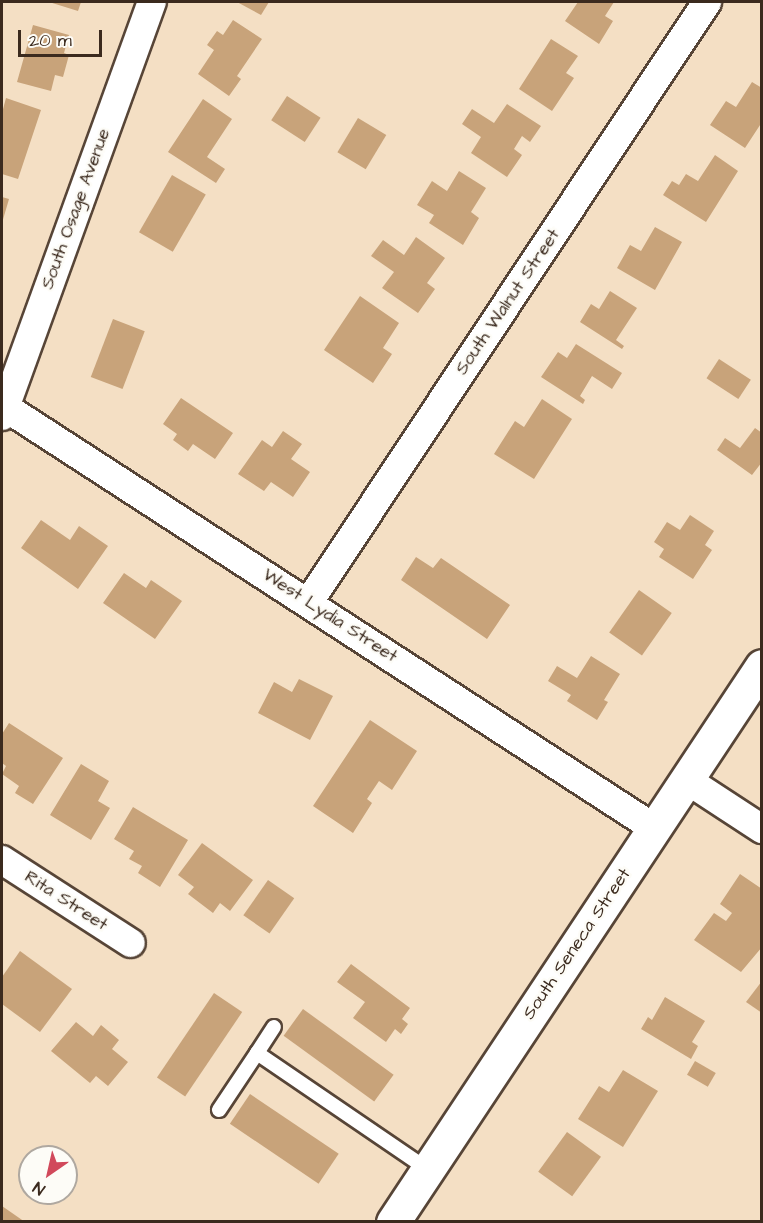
<!DOCTYPE html>
<style>
body{margin:0}
#map{position:relative;width:763px;height:1223px;overflow:hidden;background:#f4dfc4;font-family:"Architects Daughter",sans-serif}
div>[style]{position:absolute}
.building>*{inset:0;background:#c8a37a;transform-origin:0 0}
.roads{filter:drop-shadow(2px 0 #574537) drop-shadow(-2px 0 #574537) drop-shadow(0 2px #574537) drop-shadow(0 -2px #574537)}
.lane>*{height:14px;margin:-7px;padding:0 7px;transform-origin:7px;border-radius:7px;background:#fff}
.street>*{height:28px;margin:-14px;padding:0 14px;transform-origin:14px;border-radius:14px;background:#fff}
.secondary>*{height:33px;margin:-16.5px;padding:0 16.5px;transform-origin:16.5px;border-radius:16.5px;background:#fff}
span{translate:-50% -50%;white-space:nowrap;text-align:center;line-height:1.15;-webkit-text-stroke:5px #fdfcf7;paint-order:stroke}
.street-label{font-size:18px;color:#3b2a1e}
.frame{position:absolute;inset:0;border:3px solid #3b2a1e;pointer-events:none}
.north{position:absolute;left:18px;top:1145px;width:60px;height:60px;box-sizing:border-box;background:#fdfcf7;border:2px solid #afa8a0;border-radius:50%;rotate:214deg;font-size:16px;font-weight:700;line-height:24px;text-align:center;color:#3b2a1e}
.north::after{content:'';display:block;margin:auto;width:21px;height:27px;background:#d1495b;clip-path:polygon(50% 0,100% 100%,50% 72%,0 100%)}
.scale{position:absolute;left:18px;top:30px;width:84px;height:27px;box-sizing:border-box;border:3px solid #3b2a1e;border-top:0;padding-left:8px;font-size:18px;line-height:21px;white-space:nowrap;color:#3b2a1e;-webkit-text-stroke:4px #fdfcf7;paint-order:stroke}
</style>
<div id="map">
<div class="building">
<i style="clip-path:polygon(49px 2px,81px 2px,78px 11px)"></i>
<i style="clip-path:polygon(237px 2px,269px 2px,261px 15px)"></i>
<i style="clip-path:polygon(578px 2px,614px 2px,605px 16px,613px 21px,599px 44px,565px 21px)"></i>
<i style="clip-path:polygon(233px 20px,262px 39px,237px 76px,241px 79px,229px 96px,198px 74px,214px 50px,207px 45px,217px 31px,223px 35px)"></i>
<i style="clip-path:polygon(33px 25px,69px 35px,64px 53px,69px 55px,63px 77px,55px 75px,51px 91px,17px 82px)"></i>
<i style="clip-path:polygon(551px 39px,578px 56px,566px 73px,574px 78px,552px 111px,519px 89px)"></i>
<i style="clip-path:polygon(752px 82px,762px 88px,762px 122px,745px 148px,710px 125px,726px 101px,736px 107px)"></i>
<i style="left:287px;top:96px;width:40px;height:29px;rotate:33deg"></i>
<i style="clip-path:polygon(6px 98px,41px 110px,18px 179px,2px 174px,2px 113px)"></i>
<i style="clip-path:polygon(203px 99px,232px 119px,207px 157px,225px 169px,216px 183px,168px 152px)"></i>
<i style="clip-path:polygon(507px 104px,541px 126px,530px 142px,522px 136px,514px 149px,522px 155px,507px 177px,471px 153px,481px 137px,462px 124px,472px 109px,494px 123px)"></i>
<i style="left:358px;top:118px;width:33px;height:40px;rotate:31deg"></i>
<i style="clip-path:polygon(715px 155px,738px 171px,706px 222px,663px 195px,672px 181px,679px 185px,686px 174px,698px 181px)"></i>
<i style="clip-path:polygon(459px 171px,486px 188px,471px 212px,479px 218px,463px 245px,429px 223px,434px 215px,417px 205px,432px 181px,447px 191px)"></i>
<i style="left:172px;top:175px;width:39px;height:66px;rotate:30deg"></i>
<i style="clip-path:polygon(2px 197px,9px 199px,2px 223px)"></i>
<i style="clip-path:polygon(655px 227px,682px 242px,655px 290px,617px 268px,630px 245px,641px 251px)"></i>
<i style="clip-path:polygon(416px 237px,445px 258px,427px 283px,435px 289px,418px 313px,382px 288px,394px 272px,371px 256px,383px 240px,404px 255px)"></i>
<i style="clip-path:polygon(610px 291px,637px 308px,616px 340px,624px 346px,622px 349px,580px 322px,591px 304px,599px 309px)"></i>
<i style="clip-path:polygon(360px 296px,399px 323px,383px 348px,392px 354px,373px 383px,324px 350px)"></i>
<i style="left:113px;top:319px;width:34px;height:62px;rotate:21deg"></i>
<i style="clip-path:polygon(576px 344px,622px 373px,612px 389px,592px 376px,580px 396px,585px 400px,583px 404px,541px 377px,558px 352px,567px 358px)"></i>
<i style="left:719px;top:359px;width:38px;height:23px;rotate:33deg"></i>
<i style="clip-path:polygon(181px 398px,233px 433px,215px 459px,193px 444px,188px 451px,173px 440px,177px 434px,163px 424px)"></i>
<i style="clip-path:polygon(542px 399px,572px 419px,534px 479px,494px 454px,515px 421px,524px 427px)"></i>
<i style="clip-path:polygon(755px 428px,762px 433px,762px 462px,752px 475px,717px 450px,725px 438px,740px 448px)"></i>
<i style="clip-path:polygon(283px 431px,302px 444px,291px 459px,310px 472px,293px 497px,271px 482px,264px 491px,238px 474px,262px 440px,272px 447px)"></i>
<i style="clip-path:polygon(690px 515px,714px 531px,705px 545px,712px 550px,693px 579px,659px 557px,664px 549px,654px 542px,667px 522px,680px 530px)"></i>
<i style="clip-path:polygon(41px 520px,70px 540px,79px 526px,108px 546px,78px 589px,21px 548px)"></i>
<i style="clip-path:polygon(416px 557px,433px 568px,441px 558px,510px 605px,487px 639px,401px 580px)"></i>
<i style="clip-path:polygon(124px 573px,146px 588px,151px 580px,182px 601px,155px 639px,103px 603px)"></i>
<i style="left:639px;top:590px;width:40px;height:52px;rotate:35deg"></i>
<i style="clip-path:polygon(591px 656px,620px 674px,604px 700px,608px 702px,597px 720px,567px 701px,571px 695px,548px 681px,557px 666px,577px 678px)"></i>
<i style="clip-path:polygon(299px 679px,333px 696px,310px 740px,258px 713px,274px 682px,292px 692px)"></i>
<i style="clip-path:polygon(370px 720px,417px 751px,392px 790px,379px 781px,367px 799px,372px 803px,353px 833px,313px 806px)"></i>
<i style="clip-path:polygon(9px 723px,63px 758px,33px 804px,15px 793px,19px 786px,2px 774px,6px 766px,2px 763px,2px 734px)"></i>
<i style="clip-path:polygon(81px 764px,109px 781px,98px 801px,110px 808px,91px 840px,50px 815px)"></i>
<i style="clip-path:polygon(133px 807px,188px 840px,160px 887px,138px 873px,142px 866px,129px 859px,134px 851px,114px 839px)"></i>
<i style="clip-path:polygon(202px 843px,253px 880px,230px 911px,220px 903px,213px 913px,188px 894px,194px 887px,178px 875px)"></i>
<i style="clip-path:polygon(740px 874px,762px 889px,762px 947px,741px 972px,694px 940px,714px 913px,726px 921px,732px 913px,720px 904px)"></i>
<i style="left:268px;top:880px;width:32px;height:43px;rotate:35deg"></i>
<i style="clip-path:polygon(20px 951px,72px 989px,40px 1032px,2px 1004px,2px 977px)"></i>
<i style="clip-path:polygon(351px 964px,410px 1008px,402px 1019px,408px 1024px,401px 1034px,395px 1029px,386px 1042px,353px 1018px,365px 1002px,337px 982px)"></i>
<i style="clip-path:polygon(762px 981px,762px 1013px,746px 1002px)"></i>
<i style="left:214px;top:993px;width:34px;height:102px;rotate:34deg"></i>
<i style="clip-path:polygon(665px 997px,705px 1021px,692px 1042px,698px 1046px,691px 1059px,641px 1029px,648px 1017px,652px 1020px)"></i>
<i style="left:303px;top:1009px;width:112px;height:33px;rotate:36deg"></i>
<i style="clip-path:polygon(76px 1022px,93px 1036px,101px 1025px,119px 1040px,112px 1049px,128px 1062px,108px 1086px,96px 1076px,90px 1083px,51px 1051px)"></i>
<i style="left:695px;top:1061px;width:24px;height:16px;rotate:30deg"></i>
<i style="clip-path:polygon(623px 1070px,658px 1091px,623px 1147px,578px 1119px,599px 1086px,609px 1092px)"></i>
<i style="left:250px;top:1094px;width:107px;height:36px;rotate:34deg"></i>
<i style="left:567px;top:1132px;width:42px;height:49px;rotate:36deg"></i>
<i style="clip-path:polygon(2px 1206px,25px 1222px,2px 1222px)"></i>
</div>
<div class="roads">
<div class="lane">
<i style="left:257px;top:1053px;width:31px;rotate:-57deg"></i>
<i style="left:219px;top:1110px;width:69px;rotate:-56.3deg"></i>
<i style="left:257px;top:1053px;width:206px;rotate:34.3deg"></i>
</div>
<div class="street">
<i style="left:5px;top:407px;width:774px;rotate:32.97deg"></i>
<i style="left:2px;top:416px;width:440px;rotate:-70.1deg"></i>
<i style="left:309px;top:602px;width:720px;rotate:-56.44deg"></i>
<i style="left:687px;top:780px;width:90px;rotate:33.2deg"></i>
<i style="left:2px;top:860px;width:153px;rotate:32.8deg"></i>
</div>
<div class="secondary">
<i style="left:393px;top:1222px;width:667px;rotate:-56.43deg"></i>
</div>
</div>
<div class="street-label">
<span style="left:76px;top:209px;rotate:-70deg">South Osage Avenue</span>
<span style="left:508px;top:302px;rotate:-56deg">South Walnut Street</span>
<span style="left:330px;top:616px;rotate:33deg">West Lydia Street</span>
<span style="left:66px;top:901px;rotate:33deg">Rita Street</span>
<span style="left:577px;top:944px;rotate:-56deg">South Seneca Street</span>
</div>
<div class="frame"></div>
<div class="north">N</div>
<div class="scale">20 m</div>
</div>
